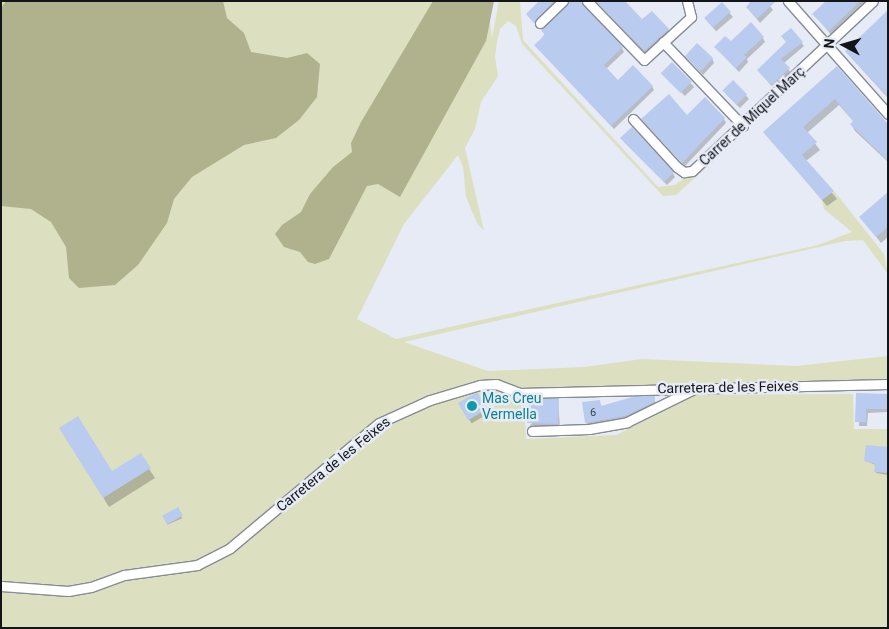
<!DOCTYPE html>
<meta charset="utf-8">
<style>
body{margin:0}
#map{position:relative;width:889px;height:629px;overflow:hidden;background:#e6ebf6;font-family:Roboto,sans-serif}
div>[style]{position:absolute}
.green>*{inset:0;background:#dce0c0}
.forest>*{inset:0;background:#afb28c}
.shadow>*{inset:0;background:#0003;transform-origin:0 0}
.building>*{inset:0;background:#b9cbee;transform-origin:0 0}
.roads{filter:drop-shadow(1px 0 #868c95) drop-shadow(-1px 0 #868c95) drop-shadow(0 1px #868c95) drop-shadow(0 -1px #868c95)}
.street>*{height:9px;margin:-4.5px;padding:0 4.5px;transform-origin:4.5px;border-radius:4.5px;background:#fff}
.dots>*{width:14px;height:14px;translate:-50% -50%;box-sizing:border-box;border:2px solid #e6ebf6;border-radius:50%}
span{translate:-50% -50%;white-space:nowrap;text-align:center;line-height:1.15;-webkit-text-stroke:5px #e6ebf6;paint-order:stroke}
.number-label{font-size:11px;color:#3c424e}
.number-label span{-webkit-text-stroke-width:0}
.street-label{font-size:14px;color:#131519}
.culture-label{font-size:14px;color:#0d838f}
.left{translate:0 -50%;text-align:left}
.frame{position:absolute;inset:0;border:2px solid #131519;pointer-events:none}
.north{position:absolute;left:819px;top:20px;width:50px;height:50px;-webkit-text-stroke:4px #e6ebf6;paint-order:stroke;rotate:276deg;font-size:14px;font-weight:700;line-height:20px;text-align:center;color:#131519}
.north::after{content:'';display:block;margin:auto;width:18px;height:22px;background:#131519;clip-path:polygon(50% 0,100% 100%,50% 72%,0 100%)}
</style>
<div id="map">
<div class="green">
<i style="clip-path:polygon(1px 1px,487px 1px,492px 38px,499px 1px,520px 1px,523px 40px,658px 187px,675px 185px,738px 139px,676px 195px,663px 196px,522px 44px,516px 26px,508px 21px,500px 29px,497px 42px,495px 57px,498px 76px,481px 102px,475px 129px,465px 148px,484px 231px,477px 223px,466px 197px,463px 167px,458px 155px,404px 224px,357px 319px,396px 339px,818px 245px,852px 232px,824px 209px,822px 200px,834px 191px,884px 254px,888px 274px,863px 240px,845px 241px,404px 342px,488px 371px,584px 367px,642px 359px,796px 366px,888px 356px,888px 380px,524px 391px,526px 439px,616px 435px,696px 395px,853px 394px,854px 429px,888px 429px,888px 628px,1px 628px)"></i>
</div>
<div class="forest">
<i style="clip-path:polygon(6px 1px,223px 1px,227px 18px,244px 33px,251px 52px,287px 58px,307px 53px,320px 64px,317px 97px,299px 120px,276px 138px,244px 145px,192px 177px,174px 199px,167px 223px,138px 265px,115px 285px,79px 288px,69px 278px,66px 247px,51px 222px,31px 209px,1px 206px,1px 8px)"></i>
<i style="clip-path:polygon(433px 1px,494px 1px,486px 41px,400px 197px,378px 184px,367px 186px,329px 259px,315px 264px,308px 262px,300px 252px,284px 247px,275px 234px,282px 225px,301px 212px,310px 194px,333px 167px,352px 152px,351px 143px,361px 122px)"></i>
</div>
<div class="shadow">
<i style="clip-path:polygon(540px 1px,560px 1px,537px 26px,527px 14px)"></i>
<i style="clip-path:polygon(569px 1px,585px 1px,584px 9px,622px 48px,624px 52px,606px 69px,618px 82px,652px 86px,654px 90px,614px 129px,536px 46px)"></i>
<i style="clip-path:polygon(596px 1px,624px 1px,642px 20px,668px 29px,670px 33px,647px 55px)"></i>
<i style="clip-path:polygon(751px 1px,766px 1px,773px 10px,760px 23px,747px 7px)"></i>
<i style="clip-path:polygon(828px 1px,869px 1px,833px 37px,814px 14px)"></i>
<i style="left:722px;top:4px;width:17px;height:22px;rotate:50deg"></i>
<i style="clip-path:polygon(888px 12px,888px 98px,846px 52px)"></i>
<i style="clip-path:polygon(763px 38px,765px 42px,747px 59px,748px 62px,739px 72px,715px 47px)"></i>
<i style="clip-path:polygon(801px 42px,804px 46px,784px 63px,791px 73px,774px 89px,758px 70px)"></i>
<i style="clip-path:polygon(686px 56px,712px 58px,714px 63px,703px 75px)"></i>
<i style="left:672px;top:64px;width:32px;height:13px;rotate:46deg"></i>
<i style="clip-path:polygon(837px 68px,888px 126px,888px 162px,855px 131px,851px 124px,854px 122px,839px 105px,807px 133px,820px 150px,806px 161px,837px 199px,827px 206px,765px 132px)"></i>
<i style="clip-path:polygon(733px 81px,749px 99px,740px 108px,726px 94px)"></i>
<i style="clip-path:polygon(687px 116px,724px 119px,726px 123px,685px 166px,645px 123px)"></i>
<i style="clip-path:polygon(632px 129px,673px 173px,675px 177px,667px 185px,624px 142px)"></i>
<i style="clip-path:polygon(888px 194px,888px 237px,881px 243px,861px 217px)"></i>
<i style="left:476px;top:394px;width:23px;height:19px;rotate:59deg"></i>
<i style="clip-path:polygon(858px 395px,888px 395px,888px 412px,868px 413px,867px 426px,859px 426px)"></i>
<i style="clip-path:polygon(654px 397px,656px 406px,634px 417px,588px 427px,586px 422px,599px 401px,602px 407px)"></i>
<i style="clip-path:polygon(558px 400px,560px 428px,533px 430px,530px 425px)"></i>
<i style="clip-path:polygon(66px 437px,112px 473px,140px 455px,155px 478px,109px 507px)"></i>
<i style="clip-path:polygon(888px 448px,888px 475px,876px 473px,876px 465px,865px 461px)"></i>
<i style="left:178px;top:509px;width:10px;height:16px;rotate:66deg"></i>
</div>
<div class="building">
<i style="clip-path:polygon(539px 1px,554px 1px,534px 23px,526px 14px)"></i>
<i style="clip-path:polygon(569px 1px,581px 1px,623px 47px,604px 65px,618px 80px,633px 65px,653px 86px,611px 126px,534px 45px,545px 35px,540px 29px)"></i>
<i style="clip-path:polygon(596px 1px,625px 1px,642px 19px,652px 11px,669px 29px,644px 51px)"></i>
<i style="clip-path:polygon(752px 1px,776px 1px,757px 19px,746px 7px)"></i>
<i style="clip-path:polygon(826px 1px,860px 1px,829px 31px,812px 14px)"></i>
<i style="left:722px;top:2px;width:13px;height:24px;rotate:48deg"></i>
<i style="clip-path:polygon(888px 10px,888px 97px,845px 51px)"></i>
<i style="clip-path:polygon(751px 22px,764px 37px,744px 55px,747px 57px,736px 68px,714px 47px,725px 36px,731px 41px)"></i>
<i style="clip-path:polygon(791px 28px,803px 42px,781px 59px,790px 68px,771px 85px,757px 70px,786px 42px,781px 36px)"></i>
<i style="left:697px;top:43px;width:22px;height:18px;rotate:43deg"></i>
<i style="left:672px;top:62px;width:28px;height:16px;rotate:45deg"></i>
<i style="clip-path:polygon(837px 66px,888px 124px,888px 161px,850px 124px,853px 121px,835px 99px,803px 127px,817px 142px,802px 155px,834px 191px,822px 200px,763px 132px)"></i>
<i style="left:733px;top:80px;width:20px;height:15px;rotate:45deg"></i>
<i style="clip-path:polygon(669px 94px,687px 115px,705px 97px,725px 118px,682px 163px,641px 119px)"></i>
<i style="clip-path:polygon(632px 127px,674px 172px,664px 182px,620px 138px)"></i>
<i style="clip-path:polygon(888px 192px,888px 227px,876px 237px,859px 217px)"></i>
<i style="left:477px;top:392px;width:20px;height:22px;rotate:60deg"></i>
<i style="clip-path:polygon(856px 393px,888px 394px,888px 409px,866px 409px,866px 422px,855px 422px)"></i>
<i style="clip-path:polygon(636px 396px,655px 396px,654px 402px,625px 416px,585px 423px,582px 402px,600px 400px,601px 406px)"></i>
<i style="left:559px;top:398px;width:26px;height:31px;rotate:92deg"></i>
<i style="clip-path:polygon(78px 416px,112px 471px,141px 453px,151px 468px,103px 498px,59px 428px)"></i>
<i style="clip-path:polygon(866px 445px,888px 447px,888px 473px,874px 472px,875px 464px,864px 461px)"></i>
<i style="left:178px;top:507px;width:10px;height:18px;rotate:61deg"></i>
</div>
<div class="roads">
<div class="street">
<i style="left:587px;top:1px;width:82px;rotate:46deg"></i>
<i style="left:644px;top:60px;width:64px;rotate:-42.5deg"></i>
<i style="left:691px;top:17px;width:16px;rotate:-104deg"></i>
<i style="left:788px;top:1px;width:151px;rotate:48.5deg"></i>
<i style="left:540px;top:23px;width:32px;rotate:-44deg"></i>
<i style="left:663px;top:42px;width:116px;rotate:46.4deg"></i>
<i style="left:633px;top:119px;width:65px;rotate:47.5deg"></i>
<i style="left:677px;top:167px;width:9px;rotate:36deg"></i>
<i style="left:684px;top:172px;width:8px;rotate:-7deg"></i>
<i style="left:692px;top:171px;width:248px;rotate:-43.2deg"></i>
<i style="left:532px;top:431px;width:57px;rotate:-2deg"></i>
<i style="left:589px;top:429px;width:39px;rotate:-10deg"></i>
<i style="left:627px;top:422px;width:77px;rotate:-26.2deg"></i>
<i style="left:1px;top:586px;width:67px;rotate:4.3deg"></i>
<i style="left:68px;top:591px;width:23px;rotate:-10deg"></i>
<i style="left:91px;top:587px;width:35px;rotate:-20deg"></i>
<i style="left:124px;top:575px;width:74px;rotate:-7.8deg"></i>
<i style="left:197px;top:565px;width:37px;rotate:-27deg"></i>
<i style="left:230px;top:548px;width:194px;rotate:-40deg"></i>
<i style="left:379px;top:423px;width:56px;rotate:-24.3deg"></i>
<i style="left:430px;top:400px;width:52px;rotate:-16.7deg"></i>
<i style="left:480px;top:385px;width:16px;rotate:-4deg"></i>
<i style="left:496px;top:384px;width:26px;rotate:21deg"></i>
<i style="left:520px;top:393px;width:368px;rotate:-1.4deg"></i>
</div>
</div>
<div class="dots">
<i style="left:472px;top:406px;background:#0f9aa8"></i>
</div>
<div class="number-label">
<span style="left:593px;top:413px">6</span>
</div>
<div class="street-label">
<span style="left:752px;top:116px;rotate:-43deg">Carrer de Miquel Març</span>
<span style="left:728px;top:387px;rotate:-1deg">Carretera de les Feixes</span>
<span style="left:333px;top:464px;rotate:-39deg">Carretera de les Feixes</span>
</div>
<div class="culture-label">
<span class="left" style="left:482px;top:406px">Mas Creu<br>Vermella</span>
</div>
<div class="frame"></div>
<div class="north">N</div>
</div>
